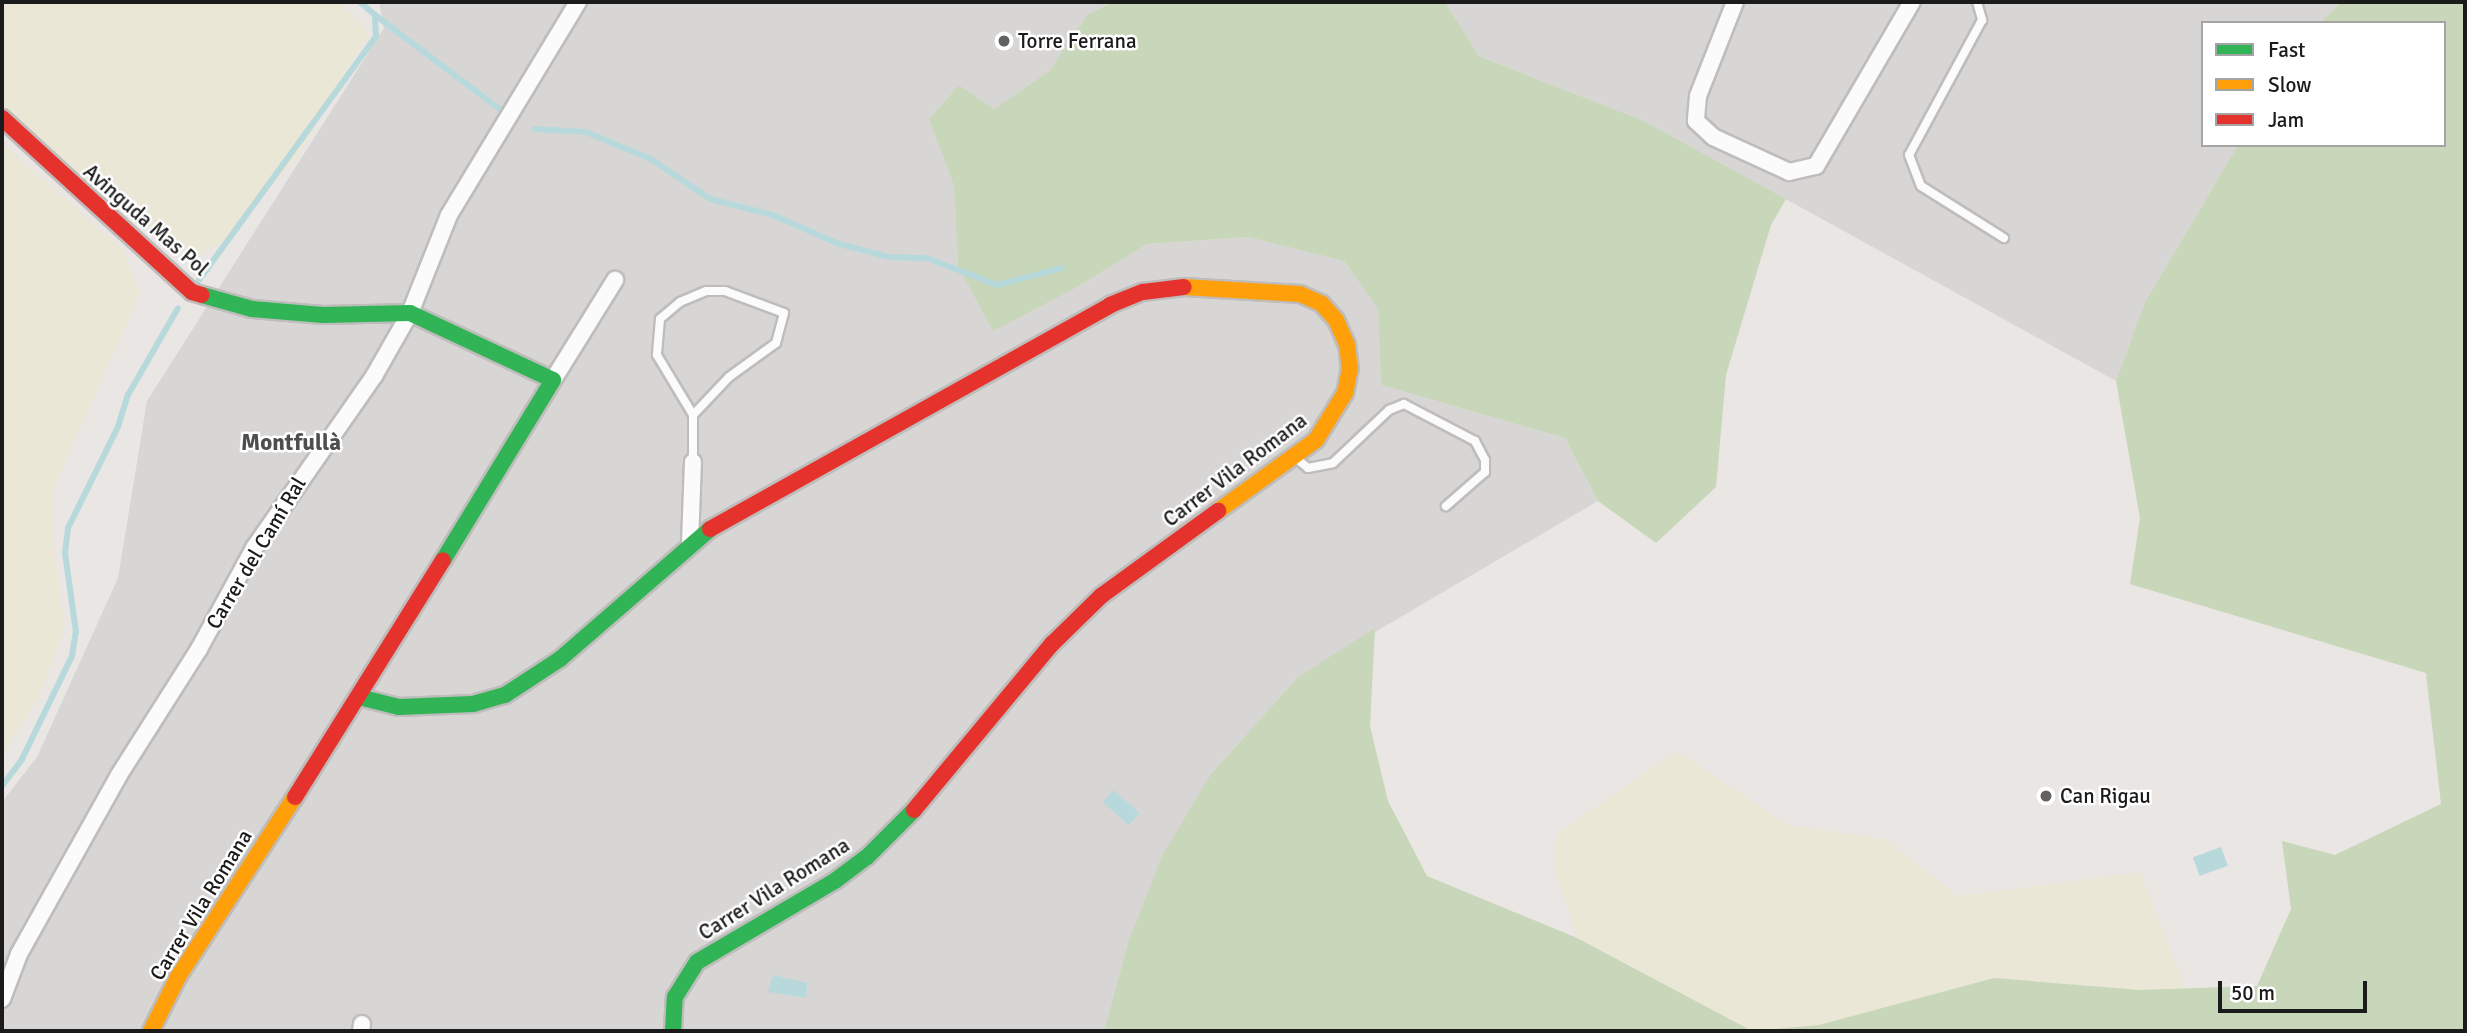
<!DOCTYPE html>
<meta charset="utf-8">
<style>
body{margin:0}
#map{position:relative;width:2467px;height:1033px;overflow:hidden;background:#e9e6e3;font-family:Signika,sans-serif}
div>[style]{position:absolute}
.residential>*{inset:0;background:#d8d6d5}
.farmland>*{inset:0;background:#eae7d6}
.forest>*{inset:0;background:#c8d6b9}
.water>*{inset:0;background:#b8d9db;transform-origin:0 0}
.stream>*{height:6px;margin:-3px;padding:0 3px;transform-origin:3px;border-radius:3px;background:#b8d9db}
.roads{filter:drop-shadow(2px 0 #bfbdbc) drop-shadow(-2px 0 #bfbdbc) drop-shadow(0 2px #bfbdbc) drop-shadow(0 -2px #bfbdbc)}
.lane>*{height:8px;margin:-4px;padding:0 4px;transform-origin:4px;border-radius:4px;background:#fcfbfb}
.street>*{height:16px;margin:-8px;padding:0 8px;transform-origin:8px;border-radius:8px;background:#fcfbfb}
.fast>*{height:16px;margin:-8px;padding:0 8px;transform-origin:8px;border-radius:8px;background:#30b455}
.slow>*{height:16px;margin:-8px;padding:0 8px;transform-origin:8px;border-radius:8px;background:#ff9f0a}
.jam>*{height:16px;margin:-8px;padding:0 8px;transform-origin:8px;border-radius:8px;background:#e5322d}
.dots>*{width:19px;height:19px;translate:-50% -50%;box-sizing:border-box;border:4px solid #fff;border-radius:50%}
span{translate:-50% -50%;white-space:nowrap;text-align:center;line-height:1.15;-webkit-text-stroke:5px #fff;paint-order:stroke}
.poi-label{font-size:21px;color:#1b1b1b}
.left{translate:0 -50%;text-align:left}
.street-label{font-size:21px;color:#1b1b1b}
.neighbourhood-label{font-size:23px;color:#4e4e4e;font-weight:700}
.frame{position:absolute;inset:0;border:4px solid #1b1b1b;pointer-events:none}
.legend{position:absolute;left:2201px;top:21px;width:245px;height:126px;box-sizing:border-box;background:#fff;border:2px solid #a4a4a4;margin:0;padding:9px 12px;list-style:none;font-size:21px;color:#1b1b1b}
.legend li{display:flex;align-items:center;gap:14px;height:35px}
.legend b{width:35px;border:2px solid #a4a4a4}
.scale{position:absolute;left:2218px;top:981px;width:149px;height:32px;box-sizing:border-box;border:4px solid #1b1b1b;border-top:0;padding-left:9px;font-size:21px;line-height:24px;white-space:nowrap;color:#1b1b1b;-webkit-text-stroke:5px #fff;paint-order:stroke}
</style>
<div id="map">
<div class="residential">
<i style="clip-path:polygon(379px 2px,1113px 2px,1087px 15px,1049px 71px,994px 109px,959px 85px,929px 119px,954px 186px,958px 266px,993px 330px,1074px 289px,1147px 244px,1248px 237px,1344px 261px,1378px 309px,1381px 385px,1565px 438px,1598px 501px,1297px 678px,1211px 774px,1127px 946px,1104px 1031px,2px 1031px,2px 802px,37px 757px,118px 578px,147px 401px,384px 28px)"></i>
<i style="clip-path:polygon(1445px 2px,2341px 2px,2320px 23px,2203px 23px,2203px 145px,2238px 145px,2145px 302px,2116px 381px,1644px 121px,1479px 56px)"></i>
</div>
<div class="farmland">
<i style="clip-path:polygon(2px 2px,340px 2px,368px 33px,299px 155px,225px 241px,193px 257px,80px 181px,2px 110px)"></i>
<i style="clip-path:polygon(2px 143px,122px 249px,140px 293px,54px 487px,53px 541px,65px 628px,38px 698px,2px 756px)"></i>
<i style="clip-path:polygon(1676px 751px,1787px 825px,1886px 839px,1958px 896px,2140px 872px,2186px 988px,2139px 990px,1994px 978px,1819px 1025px,1752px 1031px,1577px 938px,1554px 868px,1557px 834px)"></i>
</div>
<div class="forest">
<i style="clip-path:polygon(1113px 2px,1445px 2px,1479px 56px,1644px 121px,1786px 199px,1771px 225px,1726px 375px,1716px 487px,1656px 543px,1598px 501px,1565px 438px,1381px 385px,1378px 309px,1344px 261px,1248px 237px,1147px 244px,1074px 289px,993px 331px,958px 266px,954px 186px,929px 119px,959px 85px,994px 109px,1049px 71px,1087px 15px)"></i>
<i style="clip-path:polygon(2341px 2px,2465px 2px,2465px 1031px,1104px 1031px,1127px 946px,1161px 858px,1211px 774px,1297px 678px,1375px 628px,1370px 726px,1388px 801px,1427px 876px,1577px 938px,1752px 1031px,1819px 1025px,1994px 978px,2139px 990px,2257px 986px,2291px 909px,2282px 841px,2335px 855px,2441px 804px,2426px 673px,2130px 584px,2140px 518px,2116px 381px,2145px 302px,2238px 145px,2444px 145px,2444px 23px,2320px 23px)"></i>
</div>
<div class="water">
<i style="left:1113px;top:790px;width:35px;height:16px;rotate:41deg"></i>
<i style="left:2221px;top:847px;width:20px;height:30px;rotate:70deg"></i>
<i style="clip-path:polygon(773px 975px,807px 983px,806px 998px,768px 992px)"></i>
</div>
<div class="stream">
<i style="left:375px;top:15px;width:158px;rotate:37deg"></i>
<i style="left:535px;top:129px;width:51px;rotate:3.4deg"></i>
<i style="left:586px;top:132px;width:70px;rotate:22.6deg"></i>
<i style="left:651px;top:159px;width:71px;rotate:34.1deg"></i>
<i style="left:710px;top:199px;width:65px;rotate:14.3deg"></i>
<i style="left:773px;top:215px;width:72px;rotate:23.7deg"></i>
<i style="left:839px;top:244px;width:52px;rotate:14.6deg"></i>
<i style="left:889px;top:257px;width:38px;rotate:2deg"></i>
<i style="left:927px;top:258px;width:75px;rotate:21.1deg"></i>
<i style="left:997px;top:285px;width:67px;rotate:-14.7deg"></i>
<i style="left:199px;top:280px;width:301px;rotate:-54deg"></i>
<i style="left:376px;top:36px;width:21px;rotate:-93deg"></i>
<i style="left:375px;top:15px;width:20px;rotate:-139deg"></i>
<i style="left:2px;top:786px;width:34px;rotate:-53deg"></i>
<i style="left:22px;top:759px;width:114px;rotate:-64.1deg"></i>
<i style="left:72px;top:656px;width:24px;rotate:-81deg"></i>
<i style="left:76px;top:632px;width:80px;rotate:-97.9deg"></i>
<i style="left:65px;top:553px;width:25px;rotate:-83deg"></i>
<i style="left:68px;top:528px;width:113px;rotate:-63.7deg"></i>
<i style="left:118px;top:427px;width:34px;rotate:-73deg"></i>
<i style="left:128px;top:395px;width:100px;rotate:-60.1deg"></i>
</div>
<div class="roads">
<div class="lane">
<i style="left:1977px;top:2px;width:19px;rotate:74deg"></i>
<i style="left:1982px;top:20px;width:153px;rotate:118.4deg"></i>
<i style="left:1909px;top:155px;width:33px;rotate:69deg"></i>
<i style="left:1921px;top:186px;width:98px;rotate:32.1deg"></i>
<i style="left:693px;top:415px;width:52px;rotate:-46.5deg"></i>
<i style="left:729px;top:377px;width:58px;rotate:-35.9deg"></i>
<i style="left:776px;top:343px;width:31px;rotate:-75deg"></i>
<i style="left:784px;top:313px;width:63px;rotate:-159.6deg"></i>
<i style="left:725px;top:291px;width:19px;rotate:180deg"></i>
<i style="left:706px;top:291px;width:28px;rotate:157deg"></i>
<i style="left:680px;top:302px;width:26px;rotate:140deg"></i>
<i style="left:660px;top:319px;width:36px;rotate:95deg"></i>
<i style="left:657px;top:355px;width:70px;rotate:59deg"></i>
<i style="left:693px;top:415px;width:47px;rotate:90deg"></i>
<i style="left:1297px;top:459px;width:14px;rotate:39deg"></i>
<i style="left:1308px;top:468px;width:25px;rotate:-11deg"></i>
<i style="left:1333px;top:463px;width:77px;rotate:-43.4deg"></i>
<i style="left:1389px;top:410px;width:16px;rotate:-22deg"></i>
<i style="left:1404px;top:404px;width:80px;rotate:27.5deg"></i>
<i style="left:1475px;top:441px;width:21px;rotate:62deg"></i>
<i style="left:1485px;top:460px;width:12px;rotate:90deg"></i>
<i style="left:1485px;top:472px;width:52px;rotate:138.9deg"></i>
</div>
<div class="street">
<i style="left:1735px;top:2px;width:101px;rotate:111.5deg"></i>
<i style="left:1698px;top:96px;width:25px;rotate:95deg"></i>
<i style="left:1696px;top:121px;width:23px;rotate:43deg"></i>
<i style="left:1713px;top:137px;width:84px;rotate:24.7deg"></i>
<i style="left:1789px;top:172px;width:28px;rotate:-13deg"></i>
<i style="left:1816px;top:166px;width:190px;rotate:-59.7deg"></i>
<i style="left:553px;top:380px;width:118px;rotate:-58.2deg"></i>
<i style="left:690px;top:543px;width:81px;rotate:-87.9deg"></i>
<i style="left:2px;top:999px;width:48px;rotate:-69.3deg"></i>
<i style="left:19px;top:954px;width:205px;rotate:-60.8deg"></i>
<i style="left:119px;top:775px;width:149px;rotate:-57.6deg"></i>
<i style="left:199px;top:649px;width:115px;rotate:-61.4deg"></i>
<i style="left:254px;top:548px;width:210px;rotate:-55.1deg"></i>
<i style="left:374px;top:376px;width:73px;rotate:-60.3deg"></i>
<i style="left:410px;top:313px;width:105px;rotate:-68.3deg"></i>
<i style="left:449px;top:215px;width:249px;rotate:-58.8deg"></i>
<i style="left:361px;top:1031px;width:7px;rotate:-82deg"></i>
</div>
<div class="fast">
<i style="left:202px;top:295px;width:52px;rotate:15.6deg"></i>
<i style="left:252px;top:309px;width:71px;rotate:4.8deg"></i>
<i style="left:323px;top:315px;width:87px;rotate:-1.3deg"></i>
<i style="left:410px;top:313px;width:158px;rotate:25.1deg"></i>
<i style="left:553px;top:380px;width:211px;rotate:121.4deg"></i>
<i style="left:359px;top:697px;width:41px;rotate:14deg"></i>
<i style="left:399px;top:707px;width:74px;rotate:-2.3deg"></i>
<i style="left:473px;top:704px;width:33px;rotate:-16deg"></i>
<i style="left:505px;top:695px;width:66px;rotate:-33.2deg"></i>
<i style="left:560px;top:659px;width:198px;rotate:-40.9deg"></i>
<i style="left:673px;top:1031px;width:34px;rotate:-87deg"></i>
<i style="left:675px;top:997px;width:41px;rotate:-57.8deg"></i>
<i style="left:697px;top:962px;width:161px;rotate:-30.5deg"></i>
<i style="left:836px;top:880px;width:39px;rotate:-37deg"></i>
<i style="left:867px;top:857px;width:66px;rotate:-45deg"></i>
</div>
<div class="slow">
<i style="left:1184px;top:287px;width:116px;rotate:3.5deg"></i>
<i style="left:1300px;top:294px;width:24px;rotate:24deg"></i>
<i style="left:1322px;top:304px;width:21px;rotate:49deg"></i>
<i style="left:1336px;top:320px;width:27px;rotate:66deg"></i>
<i style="left:1347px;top:345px;width:23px;rotate:83deg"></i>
<i style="left:1350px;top:368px;width:25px;rotate:101deg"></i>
<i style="left:1345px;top:393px;width:55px;rotate:121.7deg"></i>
<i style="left:1316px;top:440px;width:121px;rotate:144.1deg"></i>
<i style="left:151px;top:1031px;width:60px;rotate:-63.4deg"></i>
<i style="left:178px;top:977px;width:215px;rotate:-57deg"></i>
</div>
<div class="jam">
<i style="left:2px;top:118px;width:258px;rotate:42.5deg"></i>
<i style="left:192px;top:292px;width:10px;rotate:17deg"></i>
<i style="left:710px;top:529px;width:458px;rotate:-29.2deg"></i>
<i style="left:1110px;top:305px;width:35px;rotate:-22deg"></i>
<i style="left:1143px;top:292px;width:41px;rotate:-7deg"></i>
<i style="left:295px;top:797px;width:279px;rotate:-58deg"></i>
<i style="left:914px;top:810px;width:216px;rotate:-50.3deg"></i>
<i style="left:1052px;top:644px;width:69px;rotate:-44.4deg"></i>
<i style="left:1101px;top:596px;width:145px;rotate:-36deg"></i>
</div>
</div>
<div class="dots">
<i style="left:1004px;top:41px;background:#636261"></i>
<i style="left:2046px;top:796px;background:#636261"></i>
</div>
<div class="poi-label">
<span class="left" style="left:1018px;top:41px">Torre Ferrana</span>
<span class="left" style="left:2060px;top:796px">Can Rigau</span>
</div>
<div class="street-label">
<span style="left:146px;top:220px;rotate:41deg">Avinguda Mas Pol</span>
<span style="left:1235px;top:470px;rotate:-37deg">Carrer Vila Romana</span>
<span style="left:256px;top:553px;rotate:-59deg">Carrer del Camí Ral</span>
<span style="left:774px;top:889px;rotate:-32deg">Carrer Vila Romana</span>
<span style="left:201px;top:905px;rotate:-58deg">Carrer Vila Romana</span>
</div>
<div class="neighbourhood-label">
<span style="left:291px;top:443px">Montfullà</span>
</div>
<div class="frame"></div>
<ul class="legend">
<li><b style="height:9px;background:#30b455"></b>Fast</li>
<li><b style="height:9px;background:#ff9f0a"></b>Slow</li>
<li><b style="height:9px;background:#e5322d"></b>Jam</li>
</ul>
<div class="scale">50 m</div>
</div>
